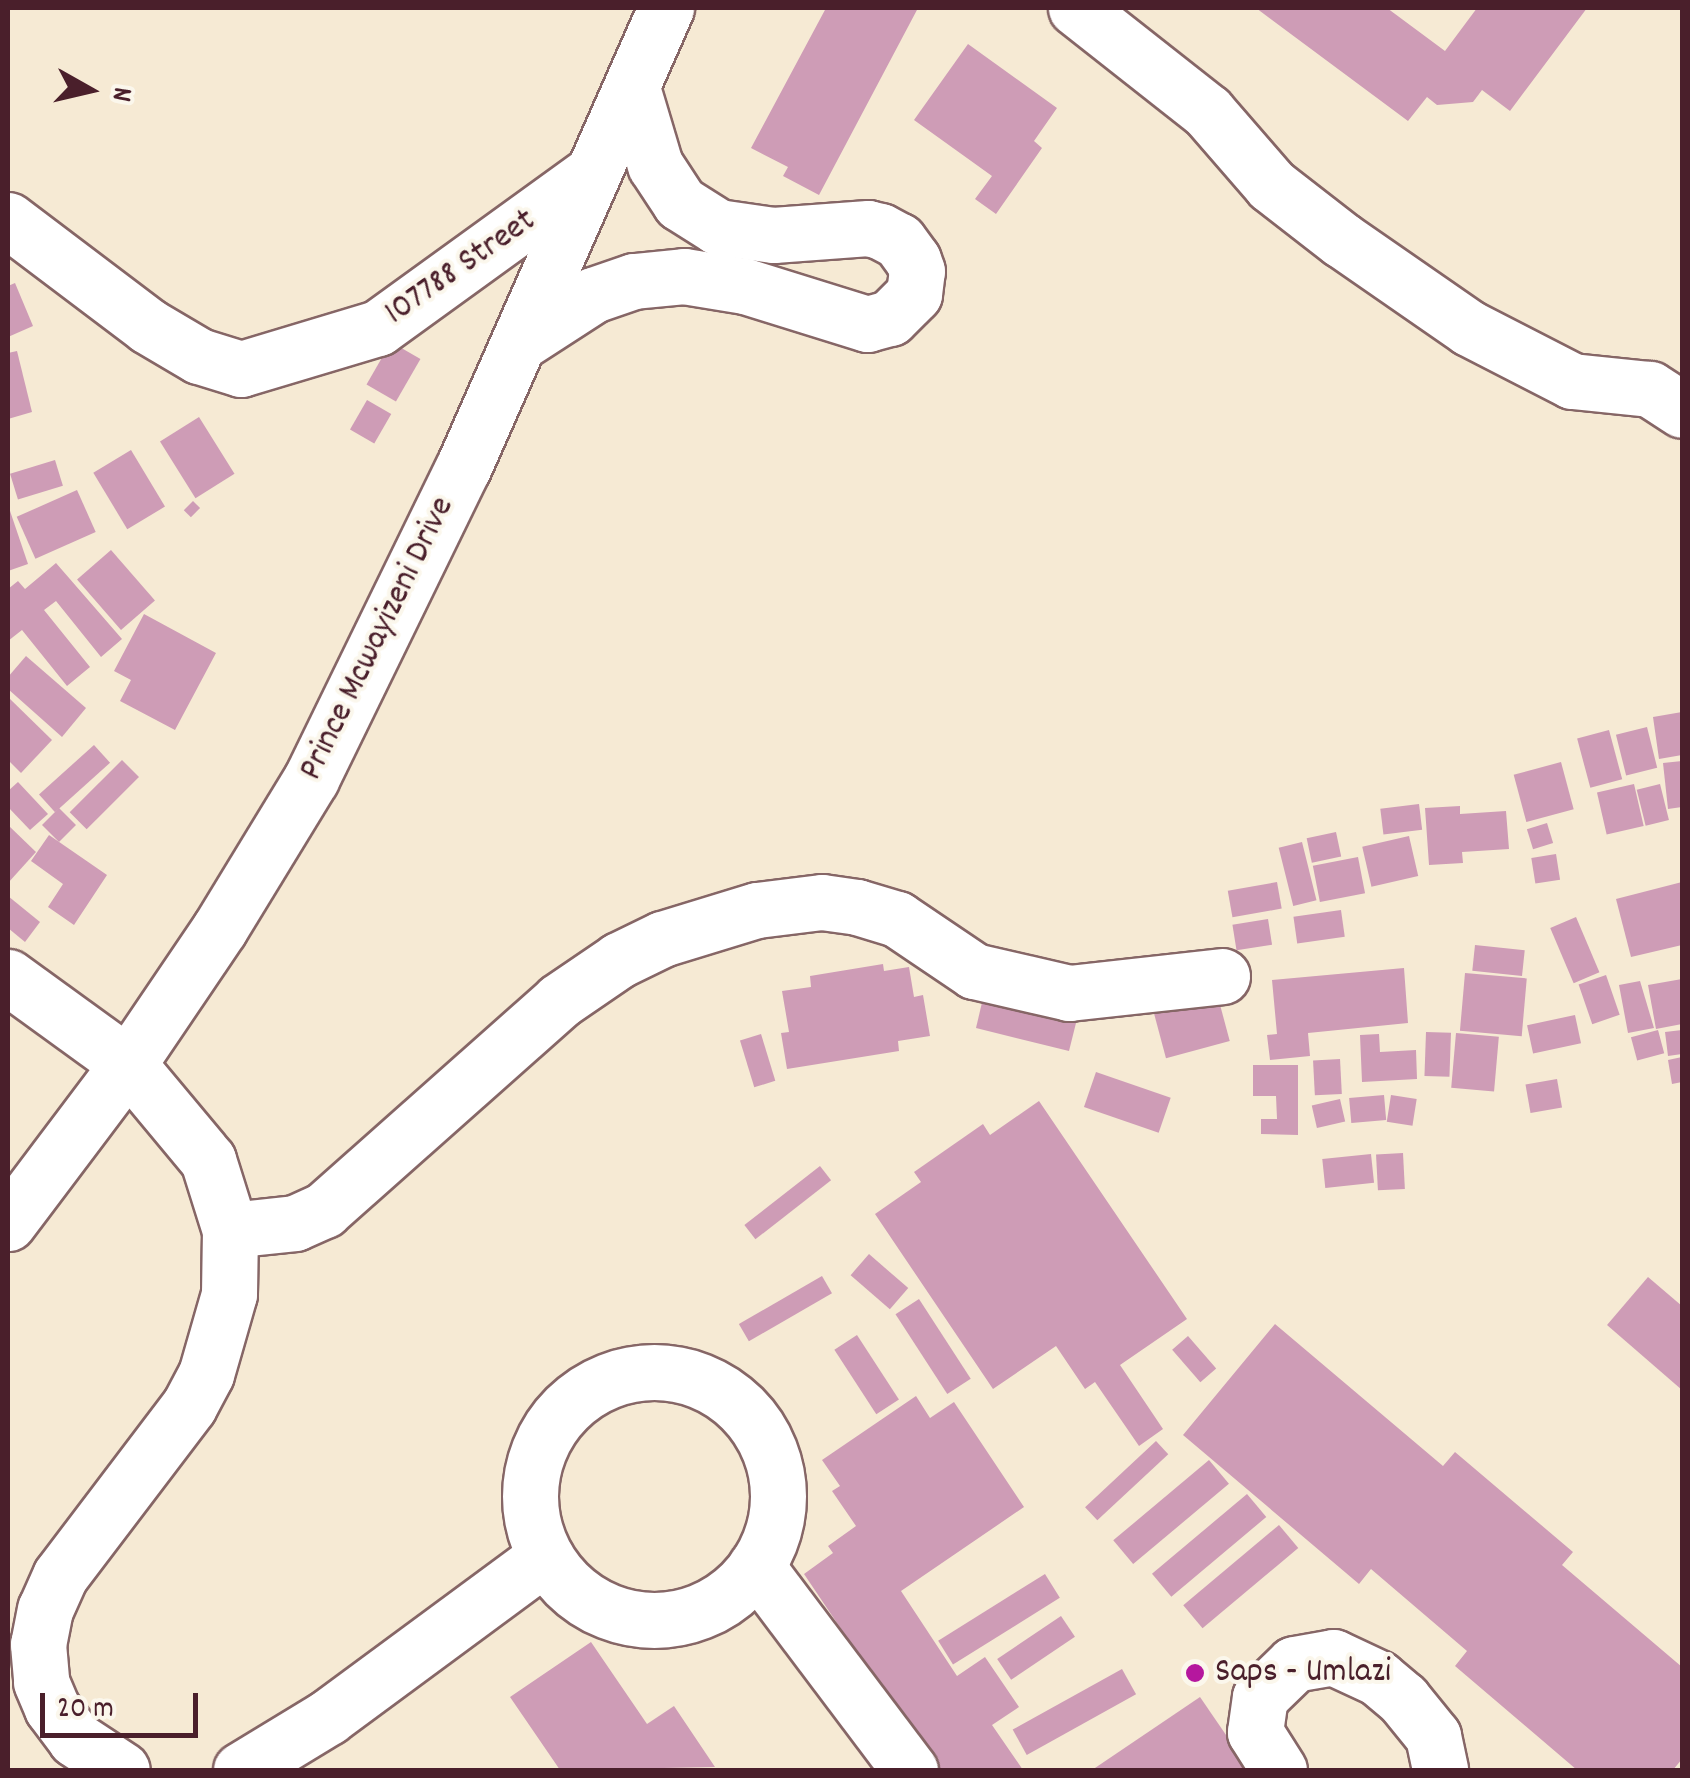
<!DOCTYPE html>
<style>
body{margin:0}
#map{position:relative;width:1690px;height:1778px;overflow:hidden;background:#f6ead4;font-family:Dekko,sans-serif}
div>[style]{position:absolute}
.building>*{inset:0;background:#ce9cb6;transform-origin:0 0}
.roads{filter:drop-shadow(2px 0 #866666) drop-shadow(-2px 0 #866666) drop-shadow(0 2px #866666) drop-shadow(0 -2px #866666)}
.minor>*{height:55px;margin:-27.5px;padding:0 27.5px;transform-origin:27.5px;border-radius:27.5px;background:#fff}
.minor>.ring{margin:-27.5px;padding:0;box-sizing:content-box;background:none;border:55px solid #fff;border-radius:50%}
.dots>*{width:28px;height:28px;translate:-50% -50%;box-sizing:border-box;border:5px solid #fbf7ec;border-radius:50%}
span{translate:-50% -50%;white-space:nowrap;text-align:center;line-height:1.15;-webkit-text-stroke:8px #fbf7ec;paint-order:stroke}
.street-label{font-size:35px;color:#4a1f2b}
.poi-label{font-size:35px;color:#4a1f2b}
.left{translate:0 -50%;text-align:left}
.frame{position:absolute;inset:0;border:10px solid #4a1f2b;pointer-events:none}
.north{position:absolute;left:40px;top:40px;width:100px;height:100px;-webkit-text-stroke:8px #fbf7ec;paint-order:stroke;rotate:98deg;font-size:28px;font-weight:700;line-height:40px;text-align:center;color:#4a1f2b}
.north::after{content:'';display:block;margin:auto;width:35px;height:45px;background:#4a1f2b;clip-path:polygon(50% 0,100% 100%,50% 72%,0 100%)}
.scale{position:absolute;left:40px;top:1693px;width:158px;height:45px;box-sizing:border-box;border:5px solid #4a1f2b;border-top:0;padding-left:12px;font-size:30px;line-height:35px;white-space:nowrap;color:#4a1f2b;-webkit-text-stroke:8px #fbf7ec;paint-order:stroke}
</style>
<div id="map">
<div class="building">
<i style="clip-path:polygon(826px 8px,918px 8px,819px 195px,783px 176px,788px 167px,751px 148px)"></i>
<i style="clip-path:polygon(1256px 8px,1387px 8px,1445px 51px,1477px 8px,1587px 8px,1510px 111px,1482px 90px,1473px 102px,1437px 105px,1427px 97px,1408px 121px)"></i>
<i style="clip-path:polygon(968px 44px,1057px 108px,1034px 141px,1042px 148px,996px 214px,975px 199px,992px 176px,914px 120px)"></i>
<i style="clip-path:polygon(15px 283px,33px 326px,8px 337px,8px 286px)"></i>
<i style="left:391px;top:342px;width:34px;height:49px;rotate:30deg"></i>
<i style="clip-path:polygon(17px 351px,32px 412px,8px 419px,8px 353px)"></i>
<i style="left:367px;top:400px;width:28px;height:34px;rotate:30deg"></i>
<i style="left:199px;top:417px;width:67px;height:46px;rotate:58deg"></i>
<i style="left:131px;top:450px;width:66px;height:44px;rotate:59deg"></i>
<i style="left:55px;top:460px;width:27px;height:47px;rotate:73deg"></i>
<i style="left:77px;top:490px;width:46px;height:66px;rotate:66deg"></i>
<i style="left:193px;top:501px;width:10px;height:13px;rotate:45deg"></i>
<i style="clip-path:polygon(8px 505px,28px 564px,8px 571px)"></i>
<i style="left:111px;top:550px;width:67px;height:45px;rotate:49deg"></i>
<i style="clip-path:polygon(56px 563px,122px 639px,101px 657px,56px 601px,44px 610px,90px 667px,67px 686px,22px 630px,8px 641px,8px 589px,18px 581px,25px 589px)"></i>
<i style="clip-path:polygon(144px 614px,216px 653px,175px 730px,120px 701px,131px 680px,114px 671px)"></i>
<i style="clip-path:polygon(26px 656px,86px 708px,62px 737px,8px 689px,8px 677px)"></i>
<i style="clip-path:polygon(8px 697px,52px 740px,21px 773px,8px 760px)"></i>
<i style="clip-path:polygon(1682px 712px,1682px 755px,1659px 759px,1653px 717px)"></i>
<i style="left:1647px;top:727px;width:42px;height:32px;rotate:76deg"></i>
<i style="left:1609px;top:730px;width:51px;height:33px;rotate:75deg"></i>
<i style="left:94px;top:745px;width:24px;height:74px;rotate:48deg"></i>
<i style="left:122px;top:760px;width:24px;height:74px;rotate:45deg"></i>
<i style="clip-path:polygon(1682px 761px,1682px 807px,1668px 809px,1663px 763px)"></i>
<i style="left:1561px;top:762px;width:49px;height:49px;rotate:75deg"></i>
<i style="clip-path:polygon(18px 782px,48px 814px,30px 830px,8px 807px,8px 791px)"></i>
<i style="left:1634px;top:784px;width:43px;height:38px;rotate:77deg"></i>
<i style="left:1660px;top:784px;width:37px;height:24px;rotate:76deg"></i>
<i style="left:1419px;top:804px;width:26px;height:39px;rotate:83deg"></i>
<i style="clip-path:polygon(1460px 806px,1460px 814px,1506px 811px,1509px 849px,1462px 852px,1463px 863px,1429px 865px,1425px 808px)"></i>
<i style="left:59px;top:808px;width:24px;height:24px;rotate:45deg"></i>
<i style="left:1547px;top:823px;width:21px;height:21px;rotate:73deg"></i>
<i style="clip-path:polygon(8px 825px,36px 852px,8px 883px)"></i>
<i style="left:1336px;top:832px;width:25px;height:30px;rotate:78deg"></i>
<i style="clip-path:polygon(49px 835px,107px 875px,74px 925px,48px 907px,63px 884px,31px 861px)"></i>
<i style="left:1409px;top:836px;width:41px;height:48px;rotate:77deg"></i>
<i style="left:1302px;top:842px;width:60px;height:24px;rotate:76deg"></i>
<i style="left:1556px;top:854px;width:26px;height:25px;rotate:81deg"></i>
<i style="left:1358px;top:857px;width:37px;height:46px;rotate:79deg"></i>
<i style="left:1277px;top:882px;width:27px;height:50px;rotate:80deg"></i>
<i style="clip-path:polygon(1682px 882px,1682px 945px,1631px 957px,1616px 899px)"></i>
<i style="clip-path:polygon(8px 896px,40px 922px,25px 942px,8px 928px)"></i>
<i style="left:1341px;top:910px;width:27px;height:48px;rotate:82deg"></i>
<i style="left:1576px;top:917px;width:60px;height:28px;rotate:67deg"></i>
<i style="left:1268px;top:919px;width:26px;height:36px;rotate:81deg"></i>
<i style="left:1475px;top:945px;width:50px;height:26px;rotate:6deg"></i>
<i style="clip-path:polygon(883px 964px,884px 971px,909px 967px,914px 997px,923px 995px,930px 1036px,898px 1041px,899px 1051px,787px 1069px,781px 1033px,789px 1032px,782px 991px,811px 987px,810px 976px)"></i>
<i style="clip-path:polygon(1404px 968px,1408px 1023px,1308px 1033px,1310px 1056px,1270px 1060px,1267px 1035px,1277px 1034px,1272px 980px)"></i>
<i style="left:1465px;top:973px;width:62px;height:58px;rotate:5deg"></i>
<i style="left:1606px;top:975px;width:42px;height:29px;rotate:71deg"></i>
<i style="clip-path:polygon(1682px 979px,1682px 1024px,1656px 1029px,1648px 985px)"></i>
<i style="clip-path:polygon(1640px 981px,1654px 1028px,1628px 1033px,1619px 985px)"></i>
<i style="left:1215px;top:986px;width:57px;height:66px;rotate:75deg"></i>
<i style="clip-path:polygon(984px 994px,1080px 1007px,1069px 1051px,976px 1028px)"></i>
<i style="left:1575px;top:1015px;width:29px;height:49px;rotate:78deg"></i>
<i style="left:1658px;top:1030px;width:24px;height:28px;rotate:75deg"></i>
<i style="clip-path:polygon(1682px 1030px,1682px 1054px,1668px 1056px,1665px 1032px)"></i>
<i style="left:1426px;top:1032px;width:25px;height:44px;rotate:2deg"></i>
<i style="left:1456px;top:1033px;width:43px;height:55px;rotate:5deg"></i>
<i style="left:761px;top:1034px;width:49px;height:22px;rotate:73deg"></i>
<i style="clip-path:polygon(1379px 1034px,1380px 1052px,1416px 1050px,1417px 1079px,1362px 1082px,1360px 1035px)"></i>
<i style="clip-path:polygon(1682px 1057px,1682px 1082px,1672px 1084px,1668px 1060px)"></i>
<i style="left:1340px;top:1059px;width:35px;height:27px;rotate:87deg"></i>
<i style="clip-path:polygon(1253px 1065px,1298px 1065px,1298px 1135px,1261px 1134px,1261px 1119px,1277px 1119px,1276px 1096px,1253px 1096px)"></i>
<i style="left:1096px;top:1072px;width:79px;height:37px;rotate:19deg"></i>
<i style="left:1557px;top:1079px;width:29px;height:32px;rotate:80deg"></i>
<i style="left:1384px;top:1095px;width:25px;height:35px;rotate:85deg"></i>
<i style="left:1391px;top:1095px;width:26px;height:27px;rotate:9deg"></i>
<i style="left:1340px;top:1099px;width:23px;height:29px;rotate:77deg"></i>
<i style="clip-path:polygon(1039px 1101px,1187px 1319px,1120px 1365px,1163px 1429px,1139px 1446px,1095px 1382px,1085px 1389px,1056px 1346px,993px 1389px,875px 1214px,921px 1182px,914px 1172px,983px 1124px,990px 1135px)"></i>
<i style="left:1403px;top:1153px;width:36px;height:27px;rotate:87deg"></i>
<i style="left:1371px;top:1154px;width:29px;height:49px;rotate:84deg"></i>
<i style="left:820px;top:1166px;width:18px;height:96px;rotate:52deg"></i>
<i style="left:869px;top:1254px;width:52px;height:28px;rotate:41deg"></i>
<i style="left:822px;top:1276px;width:20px;height:96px;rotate:60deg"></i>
<i style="clip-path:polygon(1648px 1277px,1682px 1306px,1682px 1390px,1607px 1325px)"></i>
<i style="left:919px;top:1299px;width:95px;height:28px;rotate:57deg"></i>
<i style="clip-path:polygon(1275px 1324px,1443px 1466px,1455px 1452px,1573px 1552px,1562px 1565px,1682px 1667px,1682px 1759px,1673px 1770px,1577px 1770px,1455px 1666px,1467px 1651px,1371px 1569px,1359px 1584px,1183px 1435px)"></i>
<i style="left:857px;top:1335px;width:77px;height:27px;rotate:57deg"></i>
<i style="left:1188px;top:1336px;width:43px;height:21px;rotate:49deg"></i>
<i style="clip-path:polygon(916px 1396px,930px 1418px,954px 1402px,1024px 1507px,901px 1591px,957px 1676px,985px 1657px,1019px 1707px,992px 1725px,1023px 1770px,936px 1770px,804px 1574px,833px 1553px,828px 1546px,856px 1526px,832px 1491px,840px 1486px,822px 1460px)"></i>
<i style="left:1156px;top:1441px;width:18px;height:97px;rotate:47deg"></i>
<i style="left:1209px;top:1460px;width:31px;height:125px;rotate:50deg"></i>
<i style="left:1247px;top:1494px;width:30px;height:124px;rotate:50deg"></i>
<i style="left:1279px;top:1525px;width:30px;height:125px;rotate:50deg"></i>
<i style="left:1045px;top:1574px;width:28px;height:126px;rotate:58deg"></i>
<i style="left:1061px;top:1616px;width:25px;height:77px;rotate:56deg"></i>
<i style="clip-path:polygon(591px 1642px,647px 1724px,674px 1706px,715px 1767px,560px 1770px,510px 1697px)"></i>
<i style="left:1122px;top:1669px;width:29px;height:125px;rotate:61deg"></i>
<i style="clip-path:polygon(1200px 1697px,1250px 1770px,1092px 1770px)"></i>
</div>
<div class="roads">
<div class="minor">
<i style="left:1076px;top:8px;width:167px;rotate:38.2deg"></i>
<i style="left:1207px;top:111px;width:98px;rotate:49.1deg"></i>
<i style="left:1271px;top:185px;width:90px;rotate:37.8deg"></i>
<i style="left:1342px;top:240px;width:155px;rotate:34.7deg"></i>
<i style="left:1469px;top:328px;width:116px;rotate:27.2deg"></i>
<i style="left:1572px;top:381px;width:78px;rotate:5.9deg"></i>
<i style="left:1650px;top:389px;width:38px;rotate:33deg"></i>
<i style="left:8px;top:220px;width:176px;rotate:37.1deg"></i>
<i style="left:148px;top:326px;width:59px;rotate:30.5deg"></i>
<i style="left:199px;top:356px;width:44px;rotate:17.2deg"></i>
<i style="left:241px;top:369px;width:143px;rotate:-16.7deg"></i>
<i style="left:378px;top:328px;width:264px;rotate:-35.9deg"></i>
<i style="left:519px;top:343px;width:88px;rotate:-33deg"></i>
<i style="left:593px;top:295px;width:43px;rotate:-18.9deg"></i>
<i style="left:634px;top:281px;width:50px;rotate:-5.7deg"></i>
<i style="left:684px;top:276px;width:62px;rotate:9.3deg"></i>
<i style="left:745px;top:286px;width:128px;rotate:17.3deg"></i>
<i style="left:867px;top:324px;width:24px;rotate:-15deg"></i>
<i style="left:890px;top:318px;width:34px;rotate:-45deg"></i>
<i style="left:914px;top:294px;width:23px;rotate:-83deg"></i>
<i style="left:917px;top:271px;width:12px;rotate:-110deg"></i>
<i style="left:913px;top:260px;width:24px;rotate:-126deg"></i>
<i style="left:899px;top:241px;width:21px;rotate:-152deg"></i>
<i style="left:880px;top:231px;width:12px;rotate:-166deg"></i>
<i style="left:868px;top:228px;width:95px;rotate:175.8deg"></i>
<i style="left:773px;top:235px;width:56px;rotate:-171.7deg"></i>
<i style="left:718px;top:227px;width:45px;rotate:-147.7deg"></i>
<i style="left:680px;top:203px;width:45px;rotate:-123.3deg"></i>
<i style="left:655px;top:165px;width:80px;rotate:-106.6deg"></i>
<i style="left:8px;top:977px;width:148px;rotate:35.9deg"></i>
<i style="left:128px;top:1064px;width:125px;rotate:50.2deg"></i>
<i style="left:208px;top:1160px;width:73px;rotate:72.6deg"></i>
<i style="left:230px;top:1230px;width:64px;rotate:90.9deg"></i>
<i style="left:229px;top:1294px;width:83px;rotate:106deg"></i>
<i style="left:206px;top:1374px;width:36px;rotate:118deg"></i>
<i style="left:189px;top:1406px;width:213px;rotate:127.2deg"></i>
<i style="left:60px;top:1576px;width:36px;rotate:114deg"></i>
<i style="left:45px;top:1609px;width:36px;rotate:101deg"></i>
<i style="left:38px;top:1644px;width:38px;rotate:85deg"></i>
<i style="left:41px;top:1682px;width:28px;rotate:67deg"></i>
<i style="left:52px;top:1708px;width:39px;rotate:53deg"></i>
<i style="left:75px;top:1739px;width:56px;rotate:33.4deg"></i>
<i style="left:8px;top:1223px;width:199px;rotate:-53deg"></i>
<i style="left:128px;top:1064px;width:164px;rotate:-55.9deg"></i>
<i style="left:220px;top:928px;width:175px;rotate:-58.6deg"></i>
<i style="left:311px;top:779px;width:346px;rotate:-64deg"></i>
<i style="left:463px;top:468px;width:503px;rotate:-66.19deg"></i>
<i style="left:230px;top:1230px;width:65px;rotate:-6.1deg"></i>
<i style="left:295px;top:1223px;width:32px;rotate:-24deg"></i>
<i style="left:324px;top:1210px;width:314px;rotate:-41.6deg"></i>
<i style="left:559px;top:1001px;width:73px;rotate:-34.3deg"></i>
<i style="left:619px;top:960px;width:48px;rotate:-26deg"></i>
<i style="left:662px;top:939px;width:99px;rotate:-17deg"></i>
<i style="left:757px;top:910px;width:65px;rotate:-7deg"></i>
<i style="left:822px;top:902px;width:35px;rotate:8deg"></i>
<i style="left:857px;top:907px;width:42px;rotate:16.7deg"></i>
<i style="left:897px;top:919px;width:93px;rotate:34deg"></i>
<i style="left:974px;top:971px;width:98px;rotate:13deg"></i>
<i style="left:1069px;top:993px;width:154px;rotate:-6.3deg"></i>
<i class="ring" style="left:530px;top:1372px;width:193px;height:193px"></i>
<i style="left:756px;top:1566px;width:256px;rotate:53deg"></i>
<i style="left:241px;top:1770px;width:102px;rotate:-31.3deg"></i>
<i style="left:328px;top:1717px;width:270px;rotate:-36.4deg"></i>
<i style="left:1279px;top:1770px;width:45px;rotate:-122.3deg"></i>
<i style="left:1255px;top:1732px;width:35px;rotate:-82deg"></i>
<i style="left:1260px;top:1697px;width:47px;rotate:-44.1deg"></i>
<i style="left:1294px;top:1664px;width:40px;rotate:-10deg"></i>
<i style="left:1333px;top:1657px;width:50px;rotate:25deg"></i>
<i style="left:1378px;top:1678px;width:33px;rotate:40deg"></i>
<i style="left:1403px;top:1699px;width:48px;rotate:51deg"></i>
<i style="left:1433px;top:1736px;width:35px;rotate:78deg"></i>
</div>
</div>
<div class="dots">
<i style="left:1195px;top:1673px;background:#b5179e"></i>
</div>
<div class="street-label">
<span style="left:461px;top:268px;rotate:-35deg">107788 Street</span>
<span style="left:378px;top:639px;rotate:-64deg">Prince Mcwayizeni Drive</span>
</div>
<div class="poi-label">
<span class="left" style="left:1215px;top:1673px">Saps - Umlazi</span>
</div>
<div class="frame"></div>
<div class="north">N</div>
<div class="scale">20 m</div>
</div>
